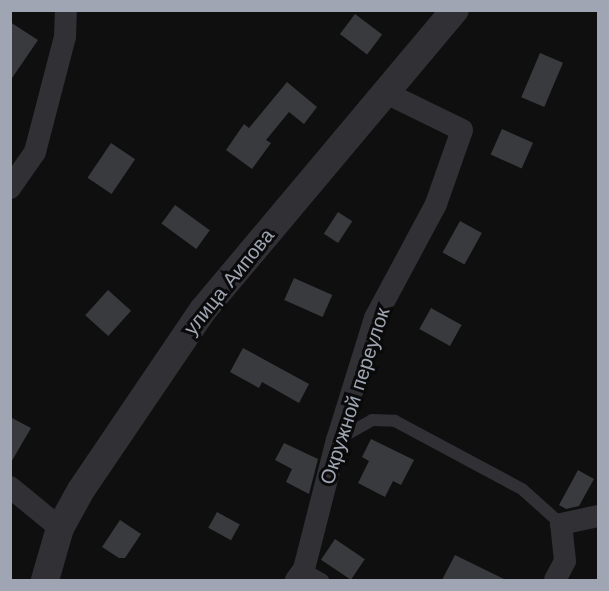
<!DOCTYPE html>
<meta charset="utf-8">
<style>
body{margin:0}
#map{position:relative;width:609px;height:591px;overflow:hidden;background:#0f0f10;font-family:"Work Sans",sans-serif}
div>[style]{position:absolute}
.building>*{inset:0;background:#383a3e;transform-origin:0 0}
.service>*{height:12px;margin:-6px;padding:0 6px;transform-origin:6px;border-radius:6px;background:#303035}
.minor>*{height:22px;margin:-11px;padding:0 11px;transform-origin:11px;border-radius:11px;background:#303035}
.tertiary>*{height:28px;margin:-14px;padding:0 14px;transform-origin:14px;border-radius:14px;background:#303035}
span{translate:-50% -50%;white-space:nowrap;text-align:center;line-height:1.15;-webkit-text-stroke:6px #0a0a0b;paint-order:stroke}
.street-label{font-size:20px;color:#9fa5b2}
.frame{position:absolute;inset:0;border:12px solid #9fa5b2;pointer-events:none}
</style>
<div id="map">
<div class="building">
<i style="left:355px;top:14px;width:34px;height:25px;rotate:37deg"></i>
<i style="clip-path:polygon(10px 22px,38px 40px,10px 81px)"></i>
<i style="left:540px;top:53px;width:25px;height:48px;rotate:23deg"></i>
<i style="clip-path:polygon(287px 82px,317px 107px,304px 124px,289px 112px,266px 140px,271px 143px,252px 169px,226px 150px,244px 124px,249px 128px)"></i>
<i style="left:502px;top:129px;width:34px;height:28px;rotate:24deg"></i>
<i style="left:111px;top:143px;width:29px;height:42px;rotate:34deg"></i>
<i style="left:175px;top:205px;width:43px;height:23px;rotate:36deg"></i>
<i style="left:338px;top:212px;width:17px;height:26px;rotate:33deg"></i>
<i style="left:460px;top:221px;width:25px;height:36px;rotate:29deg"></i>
<i style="left:294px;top:278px;width:42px;height:24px;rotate:24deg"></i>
<i style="left:108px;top:290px;width:31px;height:34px;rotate:42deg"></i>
<i style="left:431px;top:308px;width:35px;height:24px;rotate:29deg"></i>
<i style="clip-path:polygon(243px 348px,309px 384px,299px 403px,262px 382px,259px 388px,230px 372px)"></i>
<i style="clip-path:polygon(10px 417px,31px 428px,10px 464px)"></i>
<i style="clip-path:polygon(371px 439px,414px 460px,401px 485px,393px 481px,385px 497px,358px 483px,369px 461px,362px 457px)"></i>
<i style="clip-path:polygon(284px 443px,318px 459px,309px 494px,286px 482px,292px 469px,275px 460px)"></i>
<i style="clip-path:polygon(578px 470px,594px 479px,579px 506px,566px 509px,559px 505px)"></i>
<i style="left:217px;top:512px;width:26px;height:18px;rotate:29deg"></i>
<i style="clip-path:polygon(120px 520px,141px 534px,125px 558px,119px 558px,102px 547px)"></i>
<i style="left:335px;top:539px;width:36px;height:25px;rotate:34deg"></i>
<i style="clip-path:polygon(455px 555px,506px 580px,442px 580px)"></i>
</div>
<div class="service">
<i style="left:337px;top:440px;width:40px;rotate:-29.7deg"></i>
<i style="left:372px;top:420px;width:23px;rotate:2deg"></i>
<i style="left:395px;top:421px;width:144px;rotate:28.2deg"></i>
<i style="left:522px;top:489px;width:52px;rotate:41.9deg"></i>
<i style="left:304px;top:569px;width:22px;rotate:30deg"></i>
</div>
<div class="minor">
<i style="left:10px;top:188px;width:44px;rotate:-55.2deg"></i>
<i style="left:35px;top:152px;width:119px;rotate:-75.4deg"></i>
<i style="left:65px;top:37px;width:27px;rotate:-88deg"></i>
<i style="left:10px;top:487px;width:65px;rotate:39.4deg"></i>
<i style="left:296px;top:580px;width:14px;rotate:-54deg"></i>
<i style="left:304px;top:569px;width:133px;rotate:-75.7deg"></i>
<i style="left:337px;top:440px;width:128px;rotate:-72.7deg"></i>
<i style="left:375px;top:318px;width:129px;rotate:-61.8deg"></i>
<i style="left:436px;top:204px;width:78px;rotate:-70.6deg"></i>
<i style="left:462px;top:130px;width:87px;rotate:-154deg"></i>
<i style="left:555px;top:580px;width:21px;rotate:-62deg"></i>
<i style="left:565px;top:561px;width:37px;rotate:-96deg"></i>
<i style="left:561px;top:524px;width:38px;rotate:-12deg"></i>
</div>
<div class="tertiary">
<i style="left:45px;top:580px;width:54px;rotate:-73.9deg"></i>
<i style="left:60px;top:528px;width:43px;rotate:-61.1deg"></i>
<i style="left:81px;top:490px;width:217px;rotate:-55.9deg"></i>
<i style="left:203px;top:310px;width:392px;rotate:-50deg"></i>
</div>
<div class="street-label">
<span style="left:229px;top:282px;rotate:-51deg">улица Аипова</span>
<span style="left:355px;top:396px;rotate:-72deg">Окружной переулок</span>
</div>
<div class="frame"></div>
</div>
